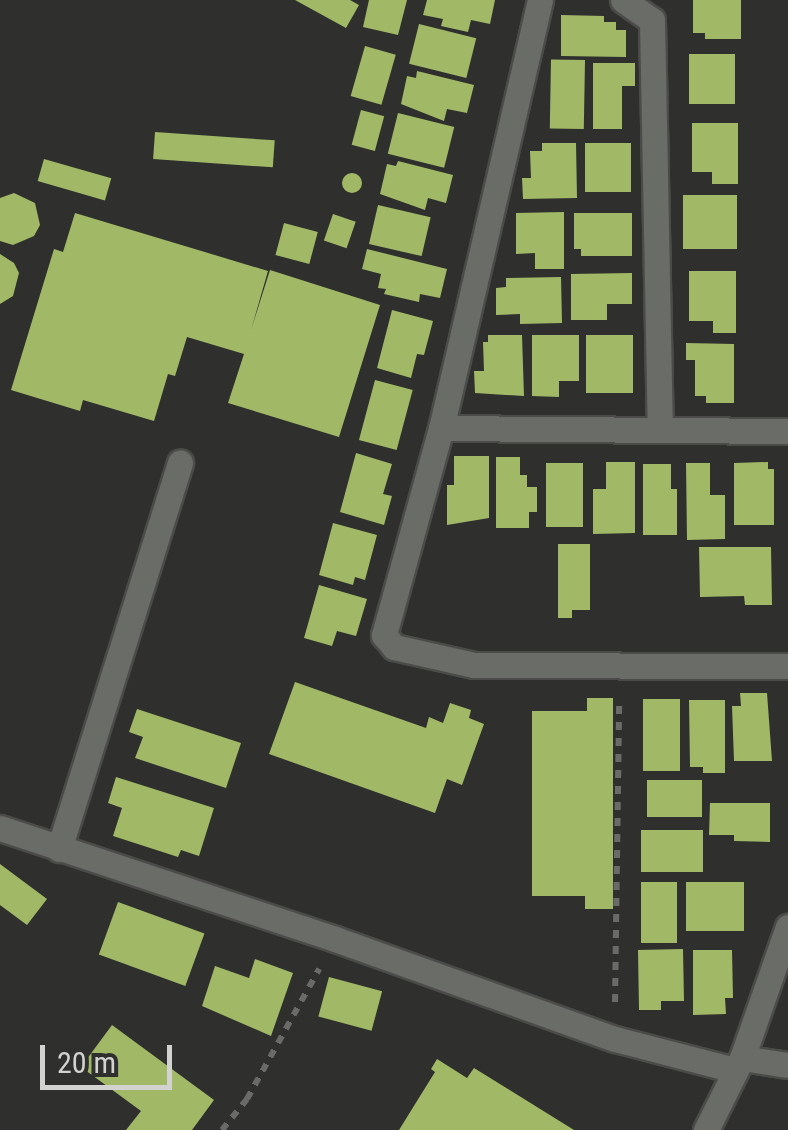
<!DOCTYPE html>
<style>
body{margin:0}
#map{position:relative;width:788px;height:1130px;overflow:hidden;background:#2f302d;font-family:"Roboto Condensed",sans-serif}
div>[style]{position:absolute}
.building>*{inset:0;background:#a1b967;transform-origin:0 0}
.round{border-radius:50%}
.path>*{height:6px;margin-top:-3px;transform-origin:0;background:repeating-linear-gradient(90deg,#6a6b69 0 8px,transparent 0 16px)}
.roads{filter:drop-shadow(2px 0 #4b4c4a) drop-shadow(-2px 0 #4b4c4a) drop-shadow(0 2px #4b4c4a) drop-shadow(0 -2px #4b4c4a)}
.minor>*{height:25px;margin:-12.5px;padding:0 12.5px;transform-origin:12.5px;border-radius:12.5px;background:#6a6c68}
span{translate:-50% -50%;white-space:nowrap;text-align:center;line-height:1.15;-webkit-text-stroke:10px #2f302d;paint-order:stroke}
.scale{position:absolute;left:40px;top:1045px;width:132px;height:45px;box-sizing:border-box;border:5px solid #d2d3d1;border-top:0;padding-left:12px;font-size:30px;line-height:35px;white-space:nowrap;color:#d2d3d1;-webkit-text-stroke:8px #2f302d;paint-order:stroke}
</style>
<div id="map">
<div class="building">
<i style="clip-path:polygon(295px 0,350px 0,359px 5px,346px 28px)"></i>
<i style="clip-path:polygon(369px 0,407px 0,398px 35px,363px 27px)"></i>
<i style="clip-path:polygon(427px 0,495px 0,490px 24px,471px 20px,468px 32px,441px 26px,443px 19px,423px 15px)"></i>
<i style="clip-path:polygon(693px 0,741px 0,741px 39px,705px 39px,705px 33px,693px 33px)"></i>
<i style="clip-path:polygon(561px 15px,604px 16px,604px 22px,616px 22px,616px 30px,626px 30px,626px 57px,561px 56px)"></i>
<i style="left:419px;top:24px;width:59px;height:41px;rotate:14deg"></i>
<i style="left:365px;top:46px;width:32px;height:52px;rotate:16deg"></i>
<i style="left:689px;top:54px;width:46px;height:50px"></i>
<i style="left:585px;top:60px;width:69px;height:34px;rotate:91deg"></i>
<i style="clip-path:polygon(593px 63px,635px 63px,635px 86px,622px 86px,622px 129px,593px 129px)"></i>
<i style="clip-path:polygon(417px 71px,474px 85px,467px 113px,447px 109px,444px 121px,401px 104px,407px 76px,416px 78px)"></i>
<i style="left:361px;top:110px;width:24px;height:36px;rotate:15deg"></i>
<i style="left:398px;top:113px;width:58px;height:42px;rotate:14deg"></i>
<i style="clip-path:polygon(692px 123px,738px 123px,738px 184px,712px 184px,712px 172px,692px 172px)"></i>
<i style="left:155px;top:132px;width:120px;height:27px;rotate:4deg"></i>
<i style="clip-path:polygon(542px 143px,576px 143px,577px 198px,523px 199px,522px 178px,531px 178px,530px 151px,542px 151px)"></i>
<i style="left:585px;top:143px;width:46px;height:49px"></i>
<i style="left:44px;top:159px;width:70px;height:23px;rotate:16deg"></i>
<i style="clip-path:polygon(398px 161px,453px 175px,446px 203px,428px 198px,425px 210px,380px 194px,387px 164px,396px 166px)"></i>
<i class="round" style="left:342px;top:173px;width:20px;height:20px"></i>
<i style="clip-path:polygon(14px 193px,35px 203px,40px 225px,34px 236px,13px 245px,0 241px,0 198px)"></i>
<i style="left:683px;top:195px;width:54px;height:54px"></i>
<i style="left:378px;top:205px;width:54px;height:40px;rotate:13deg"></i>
<i style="clip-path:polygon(564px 212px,564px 269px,535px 269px,535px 253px,516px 254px,516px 213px)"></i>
<i style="clip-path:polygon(75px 213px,268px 271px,251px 330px,270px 270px,380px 305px,339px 437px,228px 403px,244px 354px,187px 337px,175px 376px,168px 374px,154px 421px,83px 400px,80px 411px,11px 390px,54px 249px,63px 252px)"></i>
<i style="clip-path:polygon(574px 213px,632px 213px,632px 256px,581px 256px,581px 249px,574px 249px)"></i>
<i style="left:333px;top:214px;width:24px;height:28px;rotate:19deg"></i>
<i style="left:284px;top:223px;width:35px;height:33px;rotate:15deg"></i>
<i style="clip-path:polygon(367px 249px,447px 269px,440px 298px,420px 294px,419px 302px,384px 294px,386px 289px,378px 288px,381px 274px,362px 269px)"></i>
<i style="clip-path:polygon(0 254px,14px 263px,19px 273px,13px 296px,0 304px)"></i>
<i style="clip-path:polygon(689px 271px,736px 271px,736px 333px,713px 333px,713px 321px,689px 321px)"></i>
<i style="clip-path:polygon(632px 273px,632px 304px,607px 304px,607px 320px,571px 320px,571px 274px)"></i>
<i style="clip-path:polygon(561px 277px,562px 323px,520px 324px,520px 314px,496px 315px,496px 288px,506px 287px,506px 278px)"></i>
<i style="clip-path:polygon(392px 310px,433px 321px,424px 355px,417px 354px,411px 378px,377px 368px)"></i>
<i style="clip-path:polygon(488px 335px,522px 335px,524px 396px,475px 393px,474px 371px,484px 371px,483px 342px,488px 342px)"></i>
<i style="clip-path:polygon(532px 335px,579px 335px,579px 381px,559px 381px,559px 397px,532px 396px)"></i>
<i style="left:586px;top:335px;width:47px;height:58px"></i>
<i style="clip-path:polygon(686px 343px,734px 344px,734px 403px,706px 403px,706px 396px,695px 396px,695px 360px,686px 360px)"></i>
<i style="left:375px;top:380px;width:39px;height:62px;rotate:15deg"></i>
<i style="clip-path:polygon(356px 453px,392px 464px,383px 494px,392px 496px,384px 525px,340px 512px)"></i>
<i style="clip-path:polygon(454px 456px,489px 456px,489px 518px,447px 525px,447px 485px,454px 485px)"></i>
<i style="clip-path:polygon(496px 457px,520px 457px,520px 475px,527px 475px,527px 487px,537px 487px,537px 512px,529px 512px,529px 528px,496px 528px)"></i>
<i style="clip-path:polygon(606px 462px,635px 462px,635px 533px,593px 534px,593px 489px,606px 489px)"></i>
<i style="clip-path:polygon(768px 462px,768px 469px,774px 469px,774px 525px,734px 525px,734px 463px)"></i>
<i style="left:546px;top:463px;width:37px;height:64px"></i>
<i style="clip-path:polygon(686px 463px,710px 463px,710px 495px,725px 495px,725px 539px,687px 540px)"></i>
<i style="clip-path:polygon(643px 464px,671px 464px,671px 489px,677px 489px,677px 535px,643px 535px)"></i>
<i style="clip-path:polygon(333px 523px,377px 535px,365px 580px,355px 577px,353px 585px,319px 575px)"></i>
<i style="clip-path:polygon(558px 544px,590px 544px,590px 610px,572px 610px,572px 618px,558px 618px)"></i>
<i style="clip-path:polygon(699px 547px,771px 547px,772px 605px,745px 605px,744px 596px,700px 597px)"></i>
<i style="clip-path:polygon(319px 585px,367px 599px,356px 636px,337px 631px,332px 646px,304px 638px)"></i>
<i style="clip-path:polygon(295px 682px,426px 728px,429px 717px,443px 723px,450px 703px,471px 710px,469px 718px,484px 724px,462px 785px,447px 779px,435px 813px,269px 754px)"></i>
<i style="clip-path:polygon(740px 693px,767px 693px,772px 761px,734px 761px,732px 706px,741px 706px)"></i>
<i style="clip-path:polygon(587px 698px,613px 698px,613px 909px,585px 909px,585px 896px,532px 896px,532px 711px,587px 711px)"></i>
<i style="left:643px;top:699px;width:37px;height:72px"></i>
<i style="clip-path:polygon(689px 700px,725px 700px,725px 773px,703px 773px,703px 767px,690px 767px)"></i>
<i style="clip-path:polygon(137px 709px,241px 743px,226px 788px,135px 758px,143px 737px,129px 732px)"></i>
<i style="clip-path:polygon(116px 777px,214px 808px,199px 856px,181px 850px,178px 857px,113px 836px,122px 808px,108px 803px)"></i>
<i style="left:702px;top:780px;width:37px;height:55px;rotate:90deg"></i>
<i style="clip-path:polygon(710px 803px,770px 803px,770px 842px,734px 841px,734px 835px,709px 835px)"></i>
<i style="left:641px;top:830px;width:62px;height:42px"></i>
<i style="clip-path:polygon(0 864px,47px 899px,27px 925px,0 905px)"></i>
<i style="left:641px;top:882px;width:36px;height:61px"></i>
<i style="left:686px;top:882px;width:58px;height:49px"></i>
<i style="left:118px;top:902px;width:92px;height:56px;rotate:20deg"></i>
<i style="clip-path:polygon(683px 949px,684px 1001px,661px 1001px,661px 1010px,639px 1010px,638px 950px)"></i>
<i style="clip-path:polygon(693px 950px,732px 950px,733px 998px,725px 998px,726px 1014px,693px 1015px)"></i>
<i style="clip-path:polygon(255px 959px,293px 973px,271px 1036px,202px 1006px,215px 966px,249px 978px)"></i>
<i style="left:329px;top:977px;width:55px;height:41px;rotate:15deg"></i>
<i style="clip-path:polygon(112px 1025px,214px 1100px,192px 1130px,126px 1130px,141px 1111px,81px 1067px)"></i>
<i style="clip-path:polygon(437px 1059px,467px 1078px,474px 1068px,574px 1130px,399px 1130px,435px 1072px,431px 1069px)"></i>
</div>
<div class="path">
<i style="left:615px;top:1002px;width:302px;rotate:-89.2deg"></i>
<i style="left:222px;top:1130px;width:40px;rotate:-51deg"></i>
<i style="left:247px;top:1099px;width:149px;rotate:-61deg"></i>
</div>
<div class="roads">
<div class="minor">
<i style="left:540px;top:0;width:439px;rotate:103deg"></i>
<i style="left:441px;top:428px;width:215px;rotate:105.4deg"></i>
<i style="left:384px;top:635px;width:16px;rotate:50deg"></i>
<i style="left:394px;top:647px;width:82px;rotate:12.7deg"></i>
<i style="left:474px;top:665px;width:314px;rotate:0.2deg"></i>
<i style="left:623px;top:0;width:35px;rotate:35deg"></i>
<i style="left:652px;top:20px;width:409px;rotate:88.9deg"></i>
<i style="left:441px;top:428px;width:347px;rotate:0.5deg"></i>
<i style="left:0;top:828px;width:353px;rotate:18.3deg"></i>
<i style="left:335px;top:939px;width:297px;rotate:19.7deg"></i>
<i style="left:615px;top:1039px;width:124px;rotate:14.5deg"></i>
<i style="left:59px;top:849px;width:405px;rotate:-72.6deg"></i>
<i style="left:742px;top:1058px;width:47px;rotate:8.7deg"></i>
<i style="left:706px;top:1130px;width:80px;rotate:-63.4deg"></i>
<i style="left:742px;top:1058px;width:139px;rotate:-70.7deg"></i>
</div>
</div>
<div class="scale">20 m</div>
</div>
